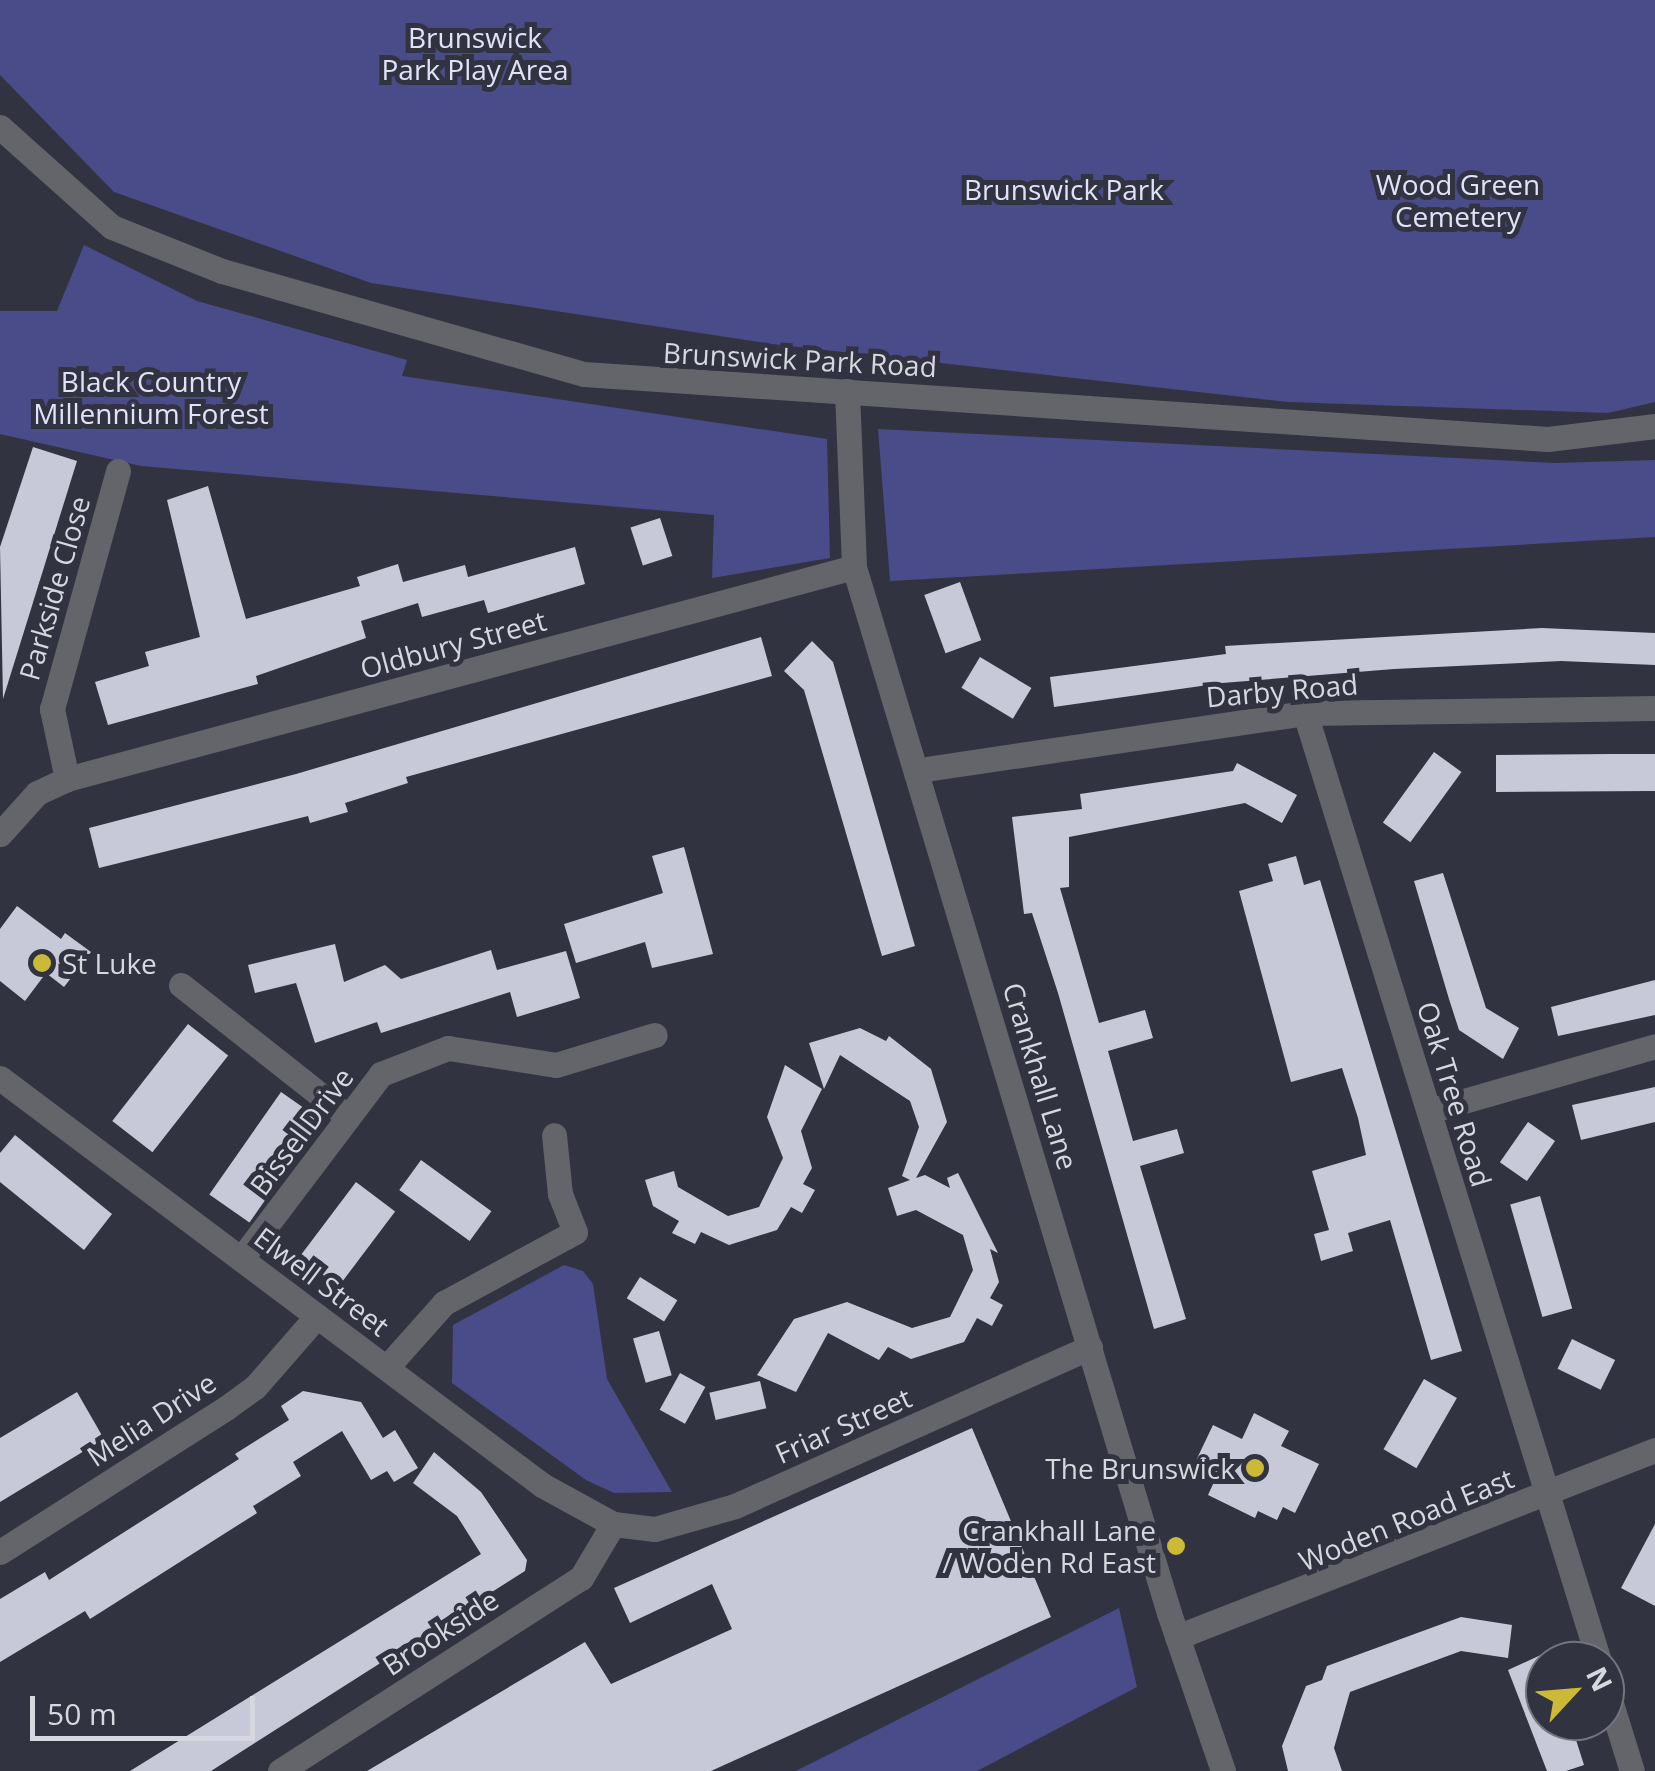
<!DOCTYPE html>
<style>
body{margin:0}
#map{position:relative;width:1655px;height:1771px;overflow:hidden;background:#323340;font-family:"Open Sans",sans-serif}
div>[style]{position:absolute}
.green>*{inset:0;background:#4a4b89}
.building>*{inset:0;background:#c7c9d9;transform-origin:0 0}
.minor>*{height:25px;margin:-12.5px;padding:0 12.5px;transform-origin:12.5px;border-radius:12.5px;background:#64646b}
.tertiary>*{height:25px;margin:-12.5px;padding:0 12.5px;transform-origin:12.5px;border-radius:12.5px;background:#64646b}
.dots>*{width:28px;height:28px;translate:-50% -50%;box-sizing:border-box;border:5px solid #323340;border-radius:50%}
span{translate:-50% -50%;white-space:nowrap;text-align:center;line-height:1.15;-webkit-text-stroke:10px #323340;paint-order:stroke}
.park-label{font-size:28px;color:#dfe2f8}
.street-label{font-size:28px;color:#d6d7df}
.poi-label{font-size:28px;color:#d6d7df}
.left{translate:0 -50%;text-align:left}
.right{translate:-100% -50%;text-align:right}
.north{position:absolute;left:1525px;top:1641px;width:100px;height:100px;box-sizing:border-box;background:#323340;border:2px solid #747580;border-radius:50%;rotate:64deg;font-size:28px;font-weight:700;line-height:40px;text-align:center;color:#d6d7df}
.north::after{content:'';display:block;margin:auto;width:35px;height:45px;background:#ccb938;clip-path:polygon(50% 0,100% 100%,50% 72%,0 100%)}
.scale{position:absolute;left:30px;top:1696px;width:225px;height:45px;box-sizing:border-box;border:5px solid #d6d7df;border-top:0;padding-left:12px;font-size:30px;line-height:35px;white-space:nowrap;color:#d6d7df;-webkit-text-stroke:8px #323340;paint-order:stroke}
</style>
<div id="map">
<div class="green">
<i style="clip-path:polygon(0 0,1655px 0,1655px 402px,1608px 413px,1288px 402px,772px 344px,371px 283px,114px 192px,0 75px)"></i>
<i style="clip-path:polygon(84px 245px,197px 301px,407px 360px,402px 376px,827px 439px,830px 558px,712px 578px,714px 515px,141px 466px,0 434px,0 311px,57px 311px)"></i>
<i style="clip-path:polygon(878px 429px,1555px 463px,1655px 460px,1655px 537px,890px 581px)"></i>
<i style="clip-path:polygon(564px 1265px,583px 1271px,593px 1284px,607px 1379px,672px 1492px,614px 1493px,586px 1480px,452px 1383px,453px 1325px)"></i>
<i style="clip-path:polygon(1119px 1608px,1137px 1687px,977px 1771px,796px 1771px)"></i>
</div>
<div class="building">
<i style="clip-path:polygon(33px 447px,77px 461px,3px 699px,0 547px)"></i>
<i style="clip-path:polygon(208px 486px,246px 619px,360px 586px,357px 577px,398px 564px,403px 582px,465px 565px,468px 577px,575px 547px,585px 584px,488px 613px,484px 600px,422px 617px,418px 603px,361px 621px,366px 638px,256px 676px,258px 684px,108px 725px,95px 682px,149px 666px,145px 652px,200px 637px,167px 500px)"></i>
<i style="left:660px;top:518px;width:40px;height:31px;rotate:72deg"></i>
<i style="left:960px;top:582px;width:62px;height:38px;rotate:70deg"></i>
<i style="clip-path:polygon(1542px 628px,1655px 633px,1655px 665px,1561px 661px,1394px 669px,1222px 683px,1054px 707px,1050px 677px,1226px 654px,1225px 646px)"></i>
<i style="clip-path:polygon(761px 637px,772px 676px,406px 777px,408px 783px,345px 803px,348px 812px,310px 823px,308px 816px,99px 868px,89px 828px,296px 774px)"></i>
<i style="clip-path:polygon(812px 641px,833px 662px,915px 946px,882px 956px,804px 690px,784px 671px)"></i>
<i style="left:980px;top:657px;width:60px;height:36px;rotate:31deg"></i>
<i style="left:1434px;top:752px;width:34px;height:87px;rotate:36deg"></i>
<i style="clip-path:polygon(1612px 754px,1655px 754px,1655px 791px,1496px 792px,1496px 755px)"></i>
<i style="clip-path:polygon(1237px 763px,1297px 795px,1282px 823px,1245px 803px,1069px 837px,1069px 887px,1060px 888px,1099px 1023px,1145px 1010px,1153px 1038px,1108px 1051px,1133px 1141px,1177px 1129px,1184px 1153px,1140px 1166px,1186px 1319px,1154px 1329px,1058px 993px,1032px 913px,1024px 914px,1012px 817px,1082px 809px,1080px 794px,1233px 771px)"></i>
<i style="clip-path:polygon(684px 847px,713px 954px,652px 968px,645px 942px,576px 963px,564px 924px,663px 893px,652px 856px)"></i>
<i style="clip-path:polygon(1296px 856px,1304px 885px,1320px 880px,1462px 1351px,1431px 1360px,1390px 1220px,1348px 1233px,1353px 1251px,1321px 1261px,1314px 1234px,1329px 1230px,1312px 1171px,1366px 1155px,1358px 1118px,1342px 1068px,1291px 1082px,1239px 891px,1273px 881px,1268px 864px)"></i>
<i style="clip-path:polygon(1443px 873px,1486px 1008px,1519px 1028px,1503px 1059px,1459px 1030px,1449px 999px,1414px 881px)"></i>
<i style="clip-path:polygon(17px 906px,61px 939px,65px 933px,91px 952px,64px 987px,46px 973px,25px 1001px,0 981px,0 929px)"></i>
<i style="clip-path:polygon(335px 944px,344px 982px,385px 965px,401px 979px,491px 950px,497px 970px,566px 951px,580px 998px,517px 1017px,510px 992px,381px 1033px,377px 1022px,315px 1043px,296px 983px,255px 993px,248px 965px)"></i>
<i style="clip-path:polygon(1655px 980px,1655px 1015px,1558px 1036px,1551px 1007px)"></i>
<i style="left:188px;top:1024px;width:51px;height:123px;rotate:38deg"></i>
<i style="clip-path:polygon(860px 1028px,886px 1041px,889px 1036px,931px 1069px,947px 1122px,916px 1178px,925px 1175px,950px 1188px,947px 1178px,958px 1173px,998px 1253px,990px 1249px,999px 1282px,990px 1298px,1003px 1305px,992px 1326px,977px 1318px,964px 1342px,911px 1359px,888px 1347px,879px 1360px,828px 1333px,796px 1392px,757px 1375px,794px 1319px,847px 1302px,912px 1328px,950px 1317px,973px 1270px,963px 1235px,916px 1210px,897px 1216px,888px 1188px,910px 1180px,902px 1176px,919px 1127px,910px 1101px,840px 1055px,824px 1089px,809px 1043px)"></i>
<i style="clip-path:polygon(785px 1065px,822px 1089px,801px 1131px,812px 1168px,803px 1184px,815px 1190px,802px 1213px,791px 1207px,777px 1230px,729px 1245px,701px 1232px,695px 1244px,672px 1233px,679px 1221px,653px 1206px,645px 1180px,674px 1171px,678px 1187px,728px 1216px,759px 1207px,783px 1158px,767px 1117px)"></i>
<i style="clip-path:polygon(1655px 1087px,1655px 1122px,1581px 1140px,1572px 1105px)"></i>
<i style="left:281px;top:1092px;width:49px;height:125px;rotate:35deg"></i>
<i style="left:1528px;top:1122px;width:33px;height:49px;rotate:35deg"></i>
<i style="clip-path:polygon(15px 1135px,112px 1214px,84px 1250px,0 1182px,0 1153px)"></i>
<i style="left:421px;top:1160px;width:87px;height:37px;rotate:36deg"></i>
<i style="left:356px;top:1182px;width:49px;height:94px;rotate:37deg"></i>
<i style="left:1540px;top:1196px;width:117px;height:31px;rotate:74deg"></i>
<i style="left:640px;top:1277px;width:44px;height:25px;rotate:32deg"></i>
<i style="left:659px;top:1331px;width:46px;height:27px;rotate:74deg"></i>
<i style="left:1572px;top:1339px;width:48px;height:33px;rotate:26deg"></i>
<i style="left:680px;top:1373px;width:29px;height:42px;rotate:29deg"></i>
<i style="left:1424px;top:1379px;width:38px;height:81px;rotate:30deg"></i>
<i style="left:760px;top:1381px;width:28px;height:52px;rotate:77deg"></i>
<i style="clip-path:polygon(303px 1391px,361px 1402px,383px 1438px,395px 1430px,418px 1468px,394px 1482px,387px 1471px,371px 1480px,342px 1431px,293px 1462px,301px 1476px,253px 1506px,257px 1513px,90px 1619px,85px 1611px,0 1662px,0 1599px,45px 1572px,49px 1580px,239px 1459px,235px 1454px,289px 1420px,281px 1406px)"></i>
<i style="clip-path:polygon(77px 1392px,104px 1439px,0 1502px,0 1438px)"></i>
<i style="clip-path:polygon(1254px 1413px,1289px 1431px,1281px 1446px,1319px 1464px,1295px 1513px,1283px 1507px,1277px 1520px,1258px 1511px,1255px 1518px,1208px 1495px,1214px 1482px,1191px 1471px,1213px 1425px,1242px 1439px)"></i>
<i style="clip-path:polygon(972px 1428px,1051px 1617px,711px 1771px,367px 1771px,585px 1642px,611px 1684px,732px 1629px,712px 1584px,630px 1623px,614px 1588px)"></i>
<i style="clip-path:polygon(434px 1452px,481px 1492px,527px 1560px,525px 1571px,211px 1771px,130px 1771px,481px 1554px,457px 1516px,413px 1483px)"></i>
<i style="clip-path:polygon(1655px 1524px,1655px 1606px,1621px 1588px)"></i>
<i style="clip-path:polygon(1461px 1617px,1512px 1625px,1508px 1658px,1461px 1651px,1350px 1692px,1334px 1748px,1342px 1771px,1288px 1771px,1282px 1746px,1306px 1686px,1322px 1680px,1327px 1666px)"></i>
<i style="clip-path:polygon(1545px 1653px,1545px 1721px,1570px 1721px,1584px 1765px,1566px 1771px,1547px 1771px,1508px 1670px)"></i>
</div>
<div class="minor">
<i style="left:0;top:127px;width:150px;rotate:41.8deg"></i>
<i style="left:112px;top:227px;width:118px;rotate:21.8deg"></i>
<i style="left:222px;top:271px;width:376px;rotate:15.9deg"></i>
<i style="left:584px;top:374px;width:966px;rotate:3.86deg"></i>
<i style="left:1548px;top:439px;width:108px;rotate:-6.9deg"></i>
<i style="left:1305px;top:713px;width:993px;rotate:72.77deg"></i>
<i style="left:919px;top:770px;width:390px;rotate:-8.4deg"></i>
<i style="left:1305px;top:713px;width:350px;rotate:-0.8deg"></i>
<i style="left:67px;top:779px;width:72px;rotate:-102.1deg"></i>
<i style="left:52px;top:709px;width:247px;rotate:-74.5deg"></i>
<i style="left:0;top:834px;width:55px;rotate:-47.9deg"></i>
<i style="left:37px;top:793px;width:33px;rotate:-25deg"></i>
<i style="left:67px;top:779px;width:815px;rotate:-15.08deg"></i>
<i style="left:181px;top:985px;width:213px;rotate:38.3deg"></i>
<i style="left:0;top:1078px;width:678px;rotate:36.9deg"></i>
<i style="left:542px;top:1485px;width:81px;rotate:28.8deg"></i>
<i style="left:613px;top:1524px;width:42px;rotate:6.8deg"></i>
<i style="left:655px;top:1529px;width:83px;rotate:-16deg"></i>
<i style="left:735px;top:1506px;width:389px;rotate:-24.1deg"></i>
<i style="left:1429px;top:1111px;width:235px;rotate:-16deg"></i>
<i style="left:241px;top:1259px;width:232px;rotate:-52.9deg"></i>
<i style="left:381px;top:1074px;width:72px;rotate:-21.2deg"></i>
<i style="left:448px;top:1048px;width:109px;rotate:8.9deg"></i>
<i style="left:556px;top:1065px;width:103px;rotate:-16.9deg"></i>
<i style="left:387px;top:1367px;width:86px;rotate:-48.3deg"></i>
<i style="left:444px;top:1303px;width:149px;rotate:-28.5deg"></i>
<i style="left:575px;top:1232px;width:41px;rotate:-111.5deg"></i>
<i style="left:560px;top:1194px;width:59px;rotate:-95.8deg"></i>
<i style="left:0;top:1552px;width:268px;rotate:-32.5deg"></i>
<i style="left:226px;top:1408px;width:36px;rotate:-36deg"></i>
<i style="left:255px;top:1387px;width:94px;rotate:-48.9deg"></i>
<i style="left:1605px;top:1684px;width:91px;rotate:72.8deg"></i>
<i style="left:280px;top:1771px;width:358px;rotate:-32.7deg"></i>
<i style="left:581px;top:1578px;width:63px;rotate:-59.3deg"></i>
</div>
<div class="tertiary">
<i style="left:847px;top:391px;width:176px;rotate:87.7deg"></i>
<i style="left:854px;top:567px;width:1092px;rotate:73.24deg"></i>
<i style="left:1169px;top:1613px;width:167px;rotate:71.1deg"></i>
<i style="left:1177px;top:1637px;width:513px;rotate:-21.37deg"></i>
</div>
<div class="dots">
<i style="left:42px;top:963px;background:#ccb938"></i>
<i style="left:1255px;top:1468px;background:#ccb938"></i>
<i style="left:1176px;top:1546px;background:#ccb938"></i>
</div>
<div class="park-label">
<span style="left:475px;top:53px">Brunswick<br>Park Play Area</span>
<span style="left:1458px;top:200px">Wood Green<br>Cemetery</span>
<span style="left:1064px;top:189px">Brunswick Park</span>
<span style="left:151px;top:397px">Black Country<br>Millennium Forest</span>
</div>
<div class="street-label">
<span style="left:800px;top:359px;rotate:3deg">Brunswick Park Road</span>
<span style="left:54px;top:588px;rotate:-74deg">Parkside Close</span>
<span style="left:453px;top:644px;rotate:-15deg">Oldbury Street</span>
<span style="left:1282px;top:690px;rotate:-5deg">Darby Road</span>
<span style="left:1041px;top:1076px;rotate:73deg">Crankhall Lane</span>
<span style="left:1455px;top:1094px;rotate:73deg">Oak Tree Road</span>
<span style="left:301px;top:1131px;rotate:-53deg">Bissel Drive</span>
<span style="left:322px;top:1281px;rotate:37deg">Elwell Street</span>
<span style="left:151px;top:1419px;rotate:-33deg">Melia Drive</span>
<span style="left:843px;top:1425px;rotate:-24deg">Friar Street</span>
<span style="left:1406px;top:1519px;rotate:-22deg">Woden Road East</span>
<span style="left:440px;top:1632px;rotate:-33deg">Brookside</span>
</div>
<div class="poi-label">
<span class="left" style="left:62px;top:963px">St Luke</span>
<span class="right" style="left:1235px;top:1468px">The Brunswick</span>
<span class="right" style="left:1156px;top:1546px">Crankhall Lane<br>/ Woden Rd East</span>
</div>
<div class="north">N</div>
<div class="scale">50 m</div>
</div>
